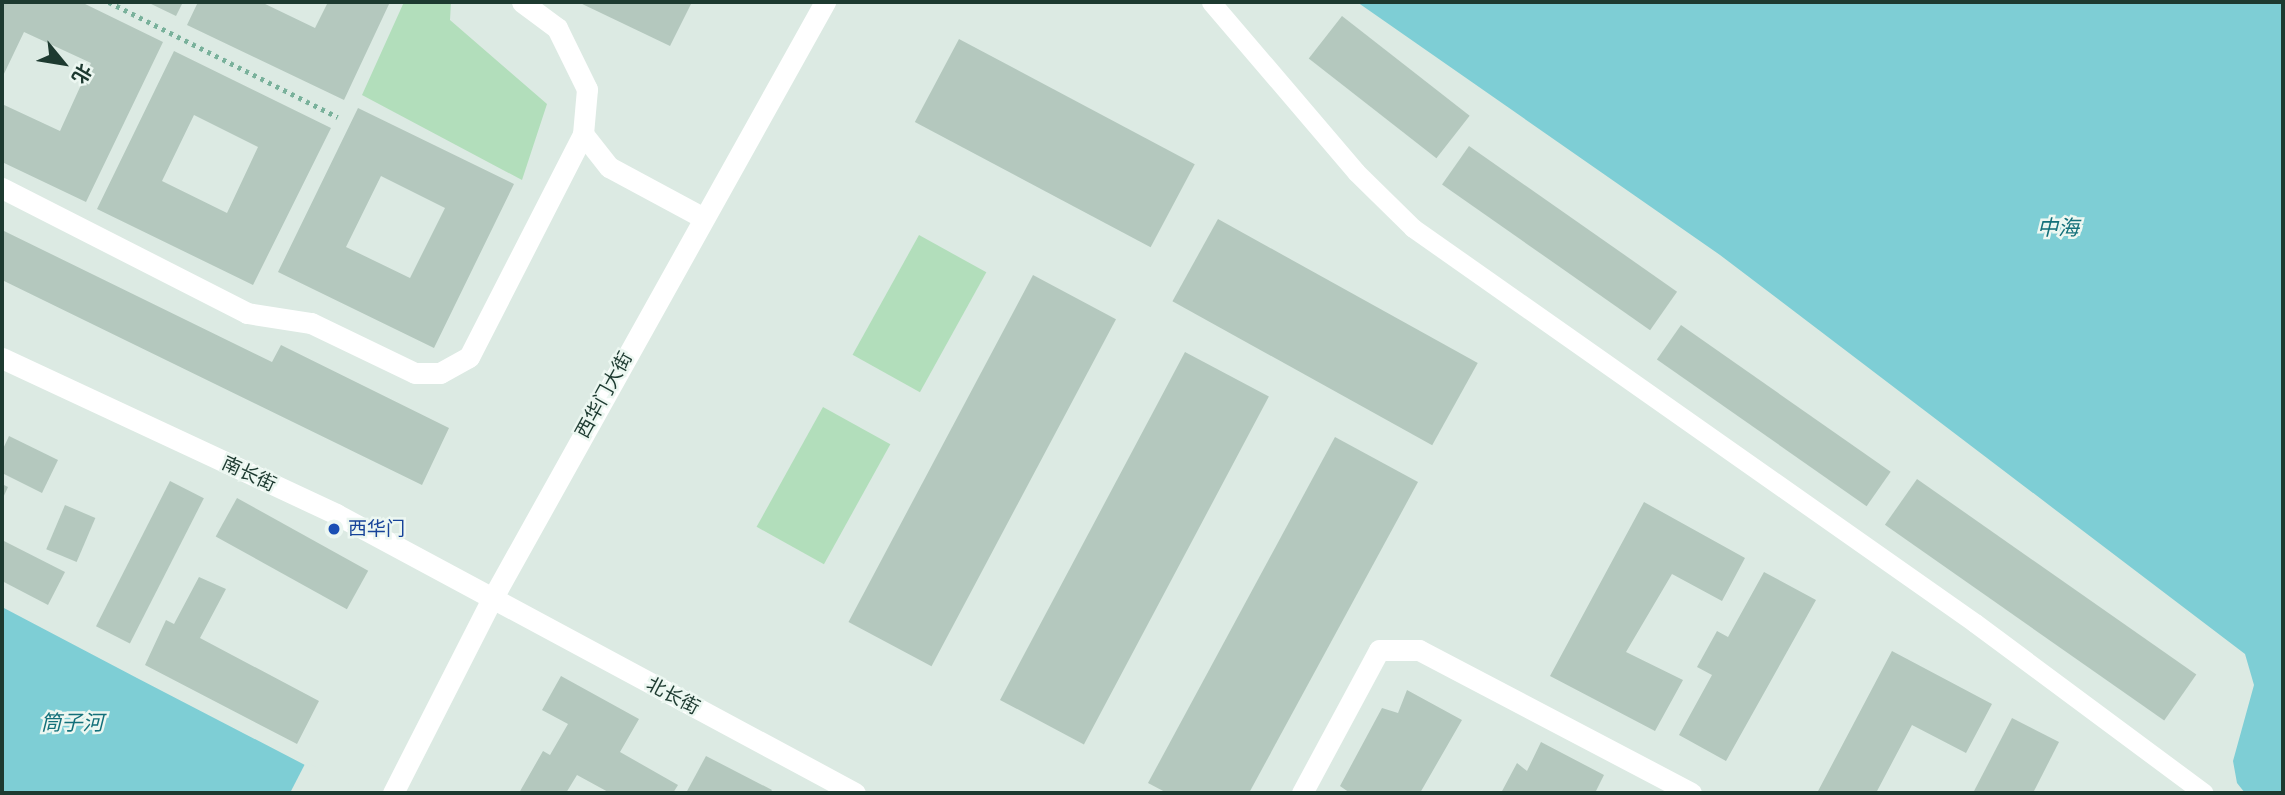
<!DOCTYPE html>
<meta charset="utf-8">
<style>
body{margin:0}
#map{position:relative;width:2285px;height:795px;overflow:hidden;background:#dceae3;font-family:Figtree,"Noto Sans SC",sans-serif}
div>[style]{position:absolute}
.green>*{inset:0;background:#b2debb;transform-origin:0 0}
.water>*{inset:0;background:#7eced5}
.pier>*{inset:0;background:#dceae3}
.building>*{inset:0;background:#b4c8be;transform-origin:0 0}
.path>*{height:4.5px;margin-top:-2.25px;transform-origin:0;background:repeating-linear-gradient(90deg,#79b19b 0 3.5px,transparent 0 8.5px)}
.lane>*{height:19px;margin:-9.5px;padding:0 9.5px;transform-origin:9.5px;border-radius:9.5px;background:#fff}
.street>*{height:21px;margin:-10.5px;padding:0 10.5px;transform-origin:10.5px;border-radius:10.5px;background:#fff}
.secondary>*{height:21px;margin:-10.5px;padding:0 10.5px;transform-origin:10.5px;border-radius:10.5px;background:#fff}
.dots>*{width:19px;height:19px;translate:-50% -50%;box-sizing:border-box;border:4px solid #ecf7f1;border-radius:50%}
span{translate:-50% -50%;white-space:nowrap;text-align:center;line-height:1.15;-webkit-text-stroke:5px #ecf7f1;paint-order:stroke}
.street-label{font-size:19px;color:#1d3a30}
.transit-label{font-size:19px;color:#164399}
.left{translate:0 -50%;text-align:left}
.water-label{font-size:21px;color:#13707a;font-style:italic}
.frame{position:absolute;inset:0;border:4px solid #1d3a30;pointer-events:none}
.north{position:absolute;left:28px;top:28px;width:70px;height:70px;-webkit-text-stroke:5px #ecf7f1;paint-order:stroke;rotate:120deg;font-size:19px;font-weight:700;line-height:28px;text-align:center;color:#1d3a30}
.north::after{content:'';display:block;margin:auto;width:24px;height:32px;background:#1d3a30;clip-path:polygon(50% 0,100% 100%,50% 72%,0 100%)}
</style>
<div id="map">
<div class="green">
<i style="clip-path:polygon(404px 2px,451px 2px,450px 20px,547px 104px,522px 180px,362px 95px)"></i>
<i style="left:919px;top:235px;width:77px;height:137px;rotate:29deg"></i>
<i style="left:823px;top:407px;width:77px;height:137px;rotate:29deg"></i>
</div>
<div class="water">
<i style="clip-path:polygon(1357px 2px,2283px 2px,2283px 793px,2245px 793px,2237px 783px,2233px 761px,2254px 685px,2245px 654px,1720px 255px)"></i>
<i style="clip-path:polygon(2px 607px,137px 678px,359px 793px,2px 793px)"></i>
</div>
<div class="pier">
<i style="clip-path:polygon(306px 762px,361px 790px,363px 793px,290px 793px)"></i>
</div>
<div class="building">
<i style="clip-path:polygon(2px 2px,81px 2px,163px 42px,86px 202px,2px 162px,2px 104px,60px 131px,91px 63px,24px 32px,2px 78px)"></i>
<i style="clip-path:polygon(147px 2px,183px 2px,176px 16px)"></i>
<i style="clip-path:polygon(198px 2px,261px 2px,315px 28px,328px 2px,390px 2px,344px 100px,187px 25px)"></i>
<i style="clip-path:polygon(578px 2px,692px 2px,670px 46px)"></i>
<i style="left:1342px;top:16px;width:162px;height:54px;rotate:38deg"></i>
<i style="left:959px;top:39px;width:267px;height:94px;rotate:28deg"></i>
<i style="clip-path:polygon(evenodd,174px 51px,331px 128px,253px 285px,97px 209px,174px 51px,194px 115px,258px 147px,227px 213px,162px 181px,194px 115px)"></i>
<i style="clip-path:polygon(evenodd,358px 108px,514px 184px,434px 348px,278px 272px,358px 108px,381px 176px,445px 208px,410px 278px,346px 247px,381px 176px)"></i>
<i style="left:1469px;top:146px;width:254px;height:47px;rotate:35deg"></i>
<i style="left:1218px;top:219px;width:297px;height:94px;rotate:29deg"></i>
<i style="clip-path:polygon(2px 230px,272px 362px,281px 345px,449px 428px,422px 485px,2px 280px)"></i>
<i style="left:1033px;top:275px;width:94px;height:393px;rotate:28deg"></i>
<i style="left:1681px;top:325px;width:256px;height:42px;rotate:35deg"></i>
<i style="left:1185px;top:352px;width:95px;height:394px;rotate:28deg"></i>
<i style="clip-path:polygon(9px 436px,58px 460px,42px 493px,2px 473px,2px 451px)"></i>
<i style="clip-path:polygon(1335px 437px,1418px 482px,1249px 793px,1167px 793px,1148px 783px)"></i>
<i style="left:1917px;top:479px;width:341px;height:56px;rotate:35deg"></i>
<i style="left:170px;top:481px;width:38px;height:163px;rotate:27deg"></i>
<i style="clip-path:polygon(2px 484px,8px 487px,2px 500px)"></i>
<i style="left:237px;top:498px;width:150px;height:44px;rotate:29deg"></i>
<i style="clip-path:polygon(1644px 502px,1745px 558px,1722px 601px,1672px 574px,1626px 652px,1683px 680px,1655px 731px,1550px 676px)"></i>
<i style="left:65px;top:505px;width:33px;height:48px;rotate:23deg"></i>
<i style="clip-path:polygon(2px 540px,65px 572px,48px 605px,2px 581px)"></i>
<i style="clip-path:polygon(1764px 572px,1816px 600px,1726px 761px,1679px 735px,1712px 675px,1697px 667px,1717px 631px,1728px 637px)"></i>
<i style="clip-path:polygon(199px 577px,226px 589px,200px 638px,319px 701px,297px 744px,145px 665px,166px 620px,174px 624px)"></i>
<i style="clip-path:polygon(1892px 651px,1992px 704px,1966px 753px,1912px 725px,1876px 793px,1817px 793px)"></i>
<i style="clip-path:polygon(561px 676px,639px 719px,620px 752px,678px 785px,673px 793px,610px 793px,577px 775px,566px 793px,519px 793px,543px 751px,550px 755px,568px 724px,542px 710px)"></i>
<i style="clip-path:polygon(1407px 690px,1462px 720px,1420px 793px,1350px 793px,1340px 786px,1382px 708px,1398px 713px)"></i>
<i style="clip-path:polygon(2012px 718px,2059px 742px,2033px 793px,1973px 793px)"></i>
<i style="clip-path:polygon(1541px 742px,1604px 775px,1595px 793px,1501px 793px,1517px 763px,1527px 771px)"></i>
<i style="clip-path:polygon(706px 756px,772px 790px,770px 793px,686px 793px)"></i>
</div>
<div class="path">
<i style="left:109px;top:2px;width:256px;rotate:26.7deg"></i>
</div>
<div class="lane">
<i style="left:1211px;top:2px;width:223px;rotate:49.5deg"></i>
<i style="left:1356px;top:172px;width:80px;rotate:44.5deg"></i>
<i style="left:1413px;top:228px;width:687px;rotate:35.1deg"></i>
<i style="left:1975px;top:623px;width:285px;rotate:36.6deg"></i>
</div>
<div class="street">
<i style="left:522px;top:2px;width:44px;rotate:36.6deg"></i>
<i style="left:557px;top:28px;width:68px;rotate:63.8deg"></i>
<i style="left:587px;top:89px;width:45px;rotate:95.1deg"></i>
<i style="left:583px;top:134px;width:42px;rotate:51.8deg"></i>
<i style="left:609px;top:167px;width:106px;rotate:28.3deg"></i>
<i style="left:2px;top:188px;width:275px;rotate:27deg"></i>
<i style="left:247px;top:313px;width:65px;rotate:8.9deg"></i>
<i style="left:311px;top:323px;width:115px;rotate:25.7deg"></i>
<i style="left:415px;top:373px;width:25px"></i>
<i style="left:440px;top:373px;width:33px;rotate:-29deg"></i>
<i style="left:469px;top:357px;width:250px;rotate:-62.9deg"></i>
<i style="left:393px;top:793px;width:218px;rotate:-63deg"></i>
<i style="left:492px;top:599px;width:684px;rotate:-60.85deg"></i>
<i style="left:1302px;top:793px;width:162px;rotate:-61.7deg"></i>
<i style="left:1379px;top:650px;width:40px"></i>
<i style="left:1419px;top:650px;width:307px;rotate:27.7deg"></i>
</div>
<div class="secondary">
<i style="left:2px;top:358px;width:369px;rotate:25deg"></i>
<i style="left:336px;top:514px;width:589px;rotate:28.26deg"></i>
</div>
<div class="dots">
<i style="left:334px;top:529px;background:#1a4fb4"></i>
</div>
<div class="street-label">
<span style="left:604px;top:395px;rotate:-61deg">西华门大街</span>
<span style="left:249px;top:474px;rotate:25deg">南长街</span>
<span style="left:673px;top:696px;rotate:28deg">北长街</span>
</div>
<div class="transit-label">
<span class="left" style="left:348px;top:529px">西华门</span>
</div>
<div class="water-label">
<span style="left:2058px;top:228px">中海</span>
<span style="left:72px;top:723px">筒子河</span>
</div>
<div class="frame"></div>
<div class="north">北</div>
</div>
